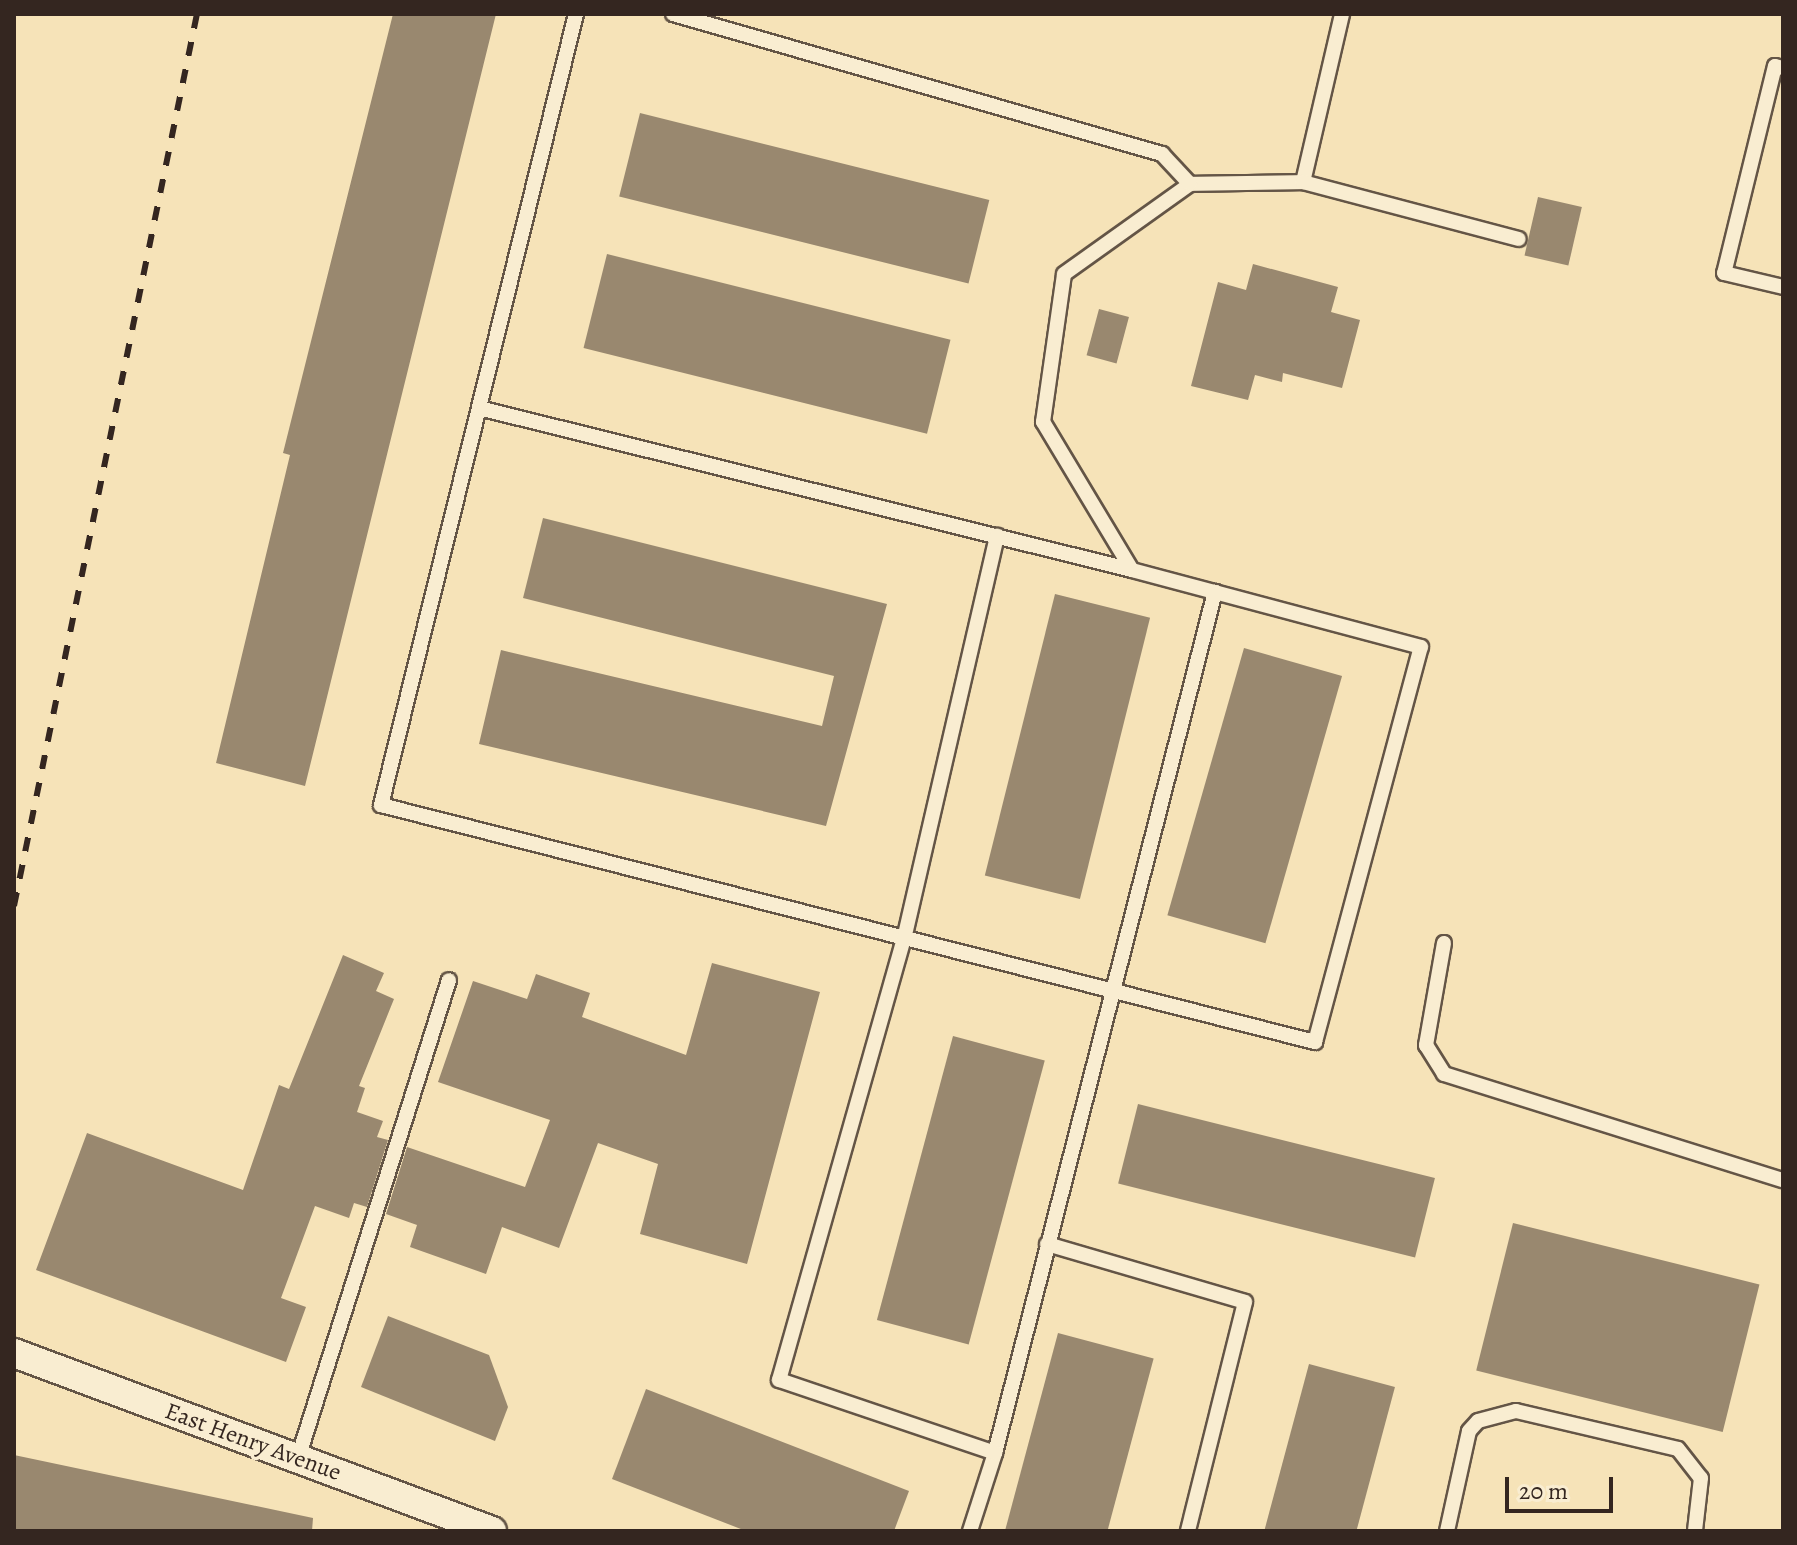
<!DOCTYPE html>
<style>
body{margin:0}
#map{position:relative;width:1797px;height:1545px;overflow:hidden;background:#f6e3b8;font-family:Alegreya,serif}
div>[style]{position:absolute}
.building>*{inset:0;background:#99886f;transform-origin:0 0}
.roads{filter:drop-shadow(2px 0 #645546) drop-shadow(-2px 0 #645546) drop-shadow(0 2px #645546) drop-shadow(0 -2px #645546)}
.service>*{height:14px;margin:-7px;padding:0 7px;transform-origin:7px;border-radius:7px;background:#f9edd1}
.minor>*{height:28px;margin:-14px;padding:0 14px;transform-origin:14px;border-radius:14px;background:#f9edd1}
.rail>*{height:6px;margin-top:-3px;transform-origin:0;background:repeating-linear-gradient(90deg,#342620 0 14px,transparent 0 28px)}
span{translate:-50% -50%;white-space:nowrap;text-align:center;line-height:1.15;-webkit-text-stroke:7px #f9edd1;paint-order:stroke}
.street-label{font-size:24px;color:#342620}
.frame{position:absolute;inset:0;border:16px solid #342620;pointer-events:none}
.scale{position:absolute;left:1505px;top:1477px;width:108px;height:36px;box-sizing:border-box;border:4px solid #342620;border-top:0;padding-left:10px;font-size:24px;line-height:28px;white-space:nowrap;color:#342620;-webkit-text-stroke:6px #f9edd1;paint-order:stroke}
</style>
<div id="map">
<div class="building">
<i style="clip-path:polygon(393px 14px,496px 14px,305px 786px,216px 763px,290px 455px,283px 453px)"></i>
<i style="left:640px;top:113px;width:360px;height:86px;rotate:14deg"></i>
<i style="left:1538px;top:197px;width:45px;height:60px;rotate:13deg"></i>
<i style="left:607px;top:254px;width:354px;height:97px;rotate:14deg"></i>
<i style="clip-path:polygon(1253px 264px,1338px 287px,1331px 312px,1360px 320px,1342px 388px,1283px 373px,1282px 382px,1255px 375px,1248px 400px,1191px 386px,1218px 282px,1246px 290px)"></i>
<i style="left:1099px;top:309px;width:31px;height:48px;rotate:15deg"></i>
<i style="clip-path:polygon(543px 518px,887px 604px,826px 826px,479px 744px,501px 650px,822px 726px,834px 676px,523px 598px)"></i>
<i style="left:1055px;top:594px;width:98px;height:290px;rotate:14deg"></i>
<i style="left:1244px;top:648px;width:102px;height:278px;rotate:16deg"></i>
<i style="clip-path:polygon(343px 955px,384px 973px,376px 991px,394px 999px,359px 1086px,365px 1088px,357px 1112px,383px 1121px,377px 1137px,388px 1140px,367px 1207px,354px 1203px,349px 1218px,315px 1206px,281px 1298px,306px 1307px,286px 1362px,36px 1270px,87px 1133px,243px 1190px,279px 1085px,289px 1089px)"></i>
<i style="clip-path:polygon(712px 963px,820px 992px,747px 1264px,640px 1234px,658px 1164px,598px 1143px,559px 1248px,502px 1227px,486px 1274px,410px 1247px,417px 1225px,386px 1214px,407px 1147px,525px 1187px,550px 1120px,438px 1082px,473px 981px,527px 999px,536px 974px,590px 993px,582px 1017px,686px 1055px)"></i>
<i style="left:953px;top:1036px;width:95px;height:294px;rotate:15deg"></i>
<i style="left:1138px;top:1104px;width:306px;height:82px;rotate:14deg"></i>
<i style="left:1513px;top:1223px;width:254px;height:152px;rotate:14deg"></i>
<i style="clip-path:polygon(388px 1316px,489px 1355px,508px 1407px,495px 1441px,361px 1387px)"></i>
<i style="left:1058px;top:1333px;width:99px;height:204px;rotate:15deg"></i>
<i style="left:1309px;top:1364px;width:89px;height:172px;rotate:15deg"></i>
<i style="clip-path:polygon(646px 1389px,909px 1491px,894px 1531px,746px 1531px,612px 1479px)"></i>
<i style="clip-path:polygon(14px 1455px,313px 1518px,312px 1531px,14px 1531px)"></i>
</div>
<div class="roads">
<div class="service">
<i style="left:576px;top:14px;width:815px;rotate:103.85deg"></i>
<i style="left:381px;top:805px;width:964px;rotate:14.24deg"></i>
<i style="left:1315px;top:1042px;width:409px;rotate:-75deg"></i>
<i style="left:1421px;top:647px;width:299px;rotate:-165.1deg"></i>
<i style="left:1132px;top:570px;width:173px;rotate:-121deg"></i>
<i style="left:1043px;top:422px;width:149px;rotate:-81.9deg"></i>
<i style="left:1064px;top:274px;width:155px;rotate:-35.5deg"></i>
<i style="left:1190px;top:184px;width:113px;rotate:-1deg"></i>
<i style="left:1303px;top:182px;width:172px;rotate:-76.9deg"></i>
<i style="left:673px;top:14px;width:509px;rotate:15.98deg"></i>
<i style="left:1162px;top:154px;width:41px;rotate:47deg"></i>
<i style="left:1783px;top:68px;width:8px;rotate:-166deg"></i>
<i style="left:1775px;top:66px;width:213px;rotate:103.8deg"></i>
<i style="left:1724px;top:273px;width:61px;rotate:13.3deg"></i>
<i style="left:1303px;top:182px;width:223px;rotate:14.8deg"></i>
<i style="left:479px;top:408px;width:673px;rotate:13.93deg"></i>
<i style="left:1444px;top:943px;width:104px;rotate:100deg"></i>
<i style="left:1426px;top:1045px;width:34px;rotate:58deg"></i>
<i style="left:1444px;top:1074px;width:355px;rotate:17.4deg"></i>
<i style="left:1047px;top:1244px;width:206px;rotate:16.3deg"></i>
<i style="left:1245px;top:1302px;width:236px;rotate:104deg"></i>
<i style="left:995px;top:1453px;width:889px;rotate:-75.67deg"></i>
<i style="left:298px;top:1458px;width:501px;rotate:-72.47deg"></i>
<i style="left:970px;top:1531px;width:82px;rotate:-72.2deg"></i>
<i style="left:995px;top:1453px;width:228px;rotate:-161.3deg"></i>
<i style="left:779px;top:1380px;width:458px;rotate:-74.2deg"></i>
<i style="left:904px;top:939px;width:414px;rotate:-77deg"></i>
<i style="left:1447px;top:1531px;width:102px;rotate:-77.6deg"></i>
<i style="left:1469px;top:1431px;width:13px;rotate:-48deg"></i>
<i style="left:1478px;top:1421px;width:39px;rotate:-15deg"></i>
<i style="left:1516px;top:1411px;width:166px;rotate:13.2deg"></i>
<i style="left:1678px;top:1449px;width:37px;rotate:52deg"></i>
<i style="left:1701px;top:1478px;width:53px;rotate:96.5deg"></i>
</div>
<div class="minor">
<i style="left:14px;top:1353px;width:510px;rotate:20.42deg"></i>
</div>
</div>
<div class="rail">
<i style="left:14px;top:906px;width:911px;rotate:-78.41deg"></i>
</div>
<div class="street-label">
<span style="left:253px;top:1442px;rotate:20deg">East Henry Avenue</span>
</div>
<div class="frame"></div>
<div class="scale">20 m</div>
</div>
